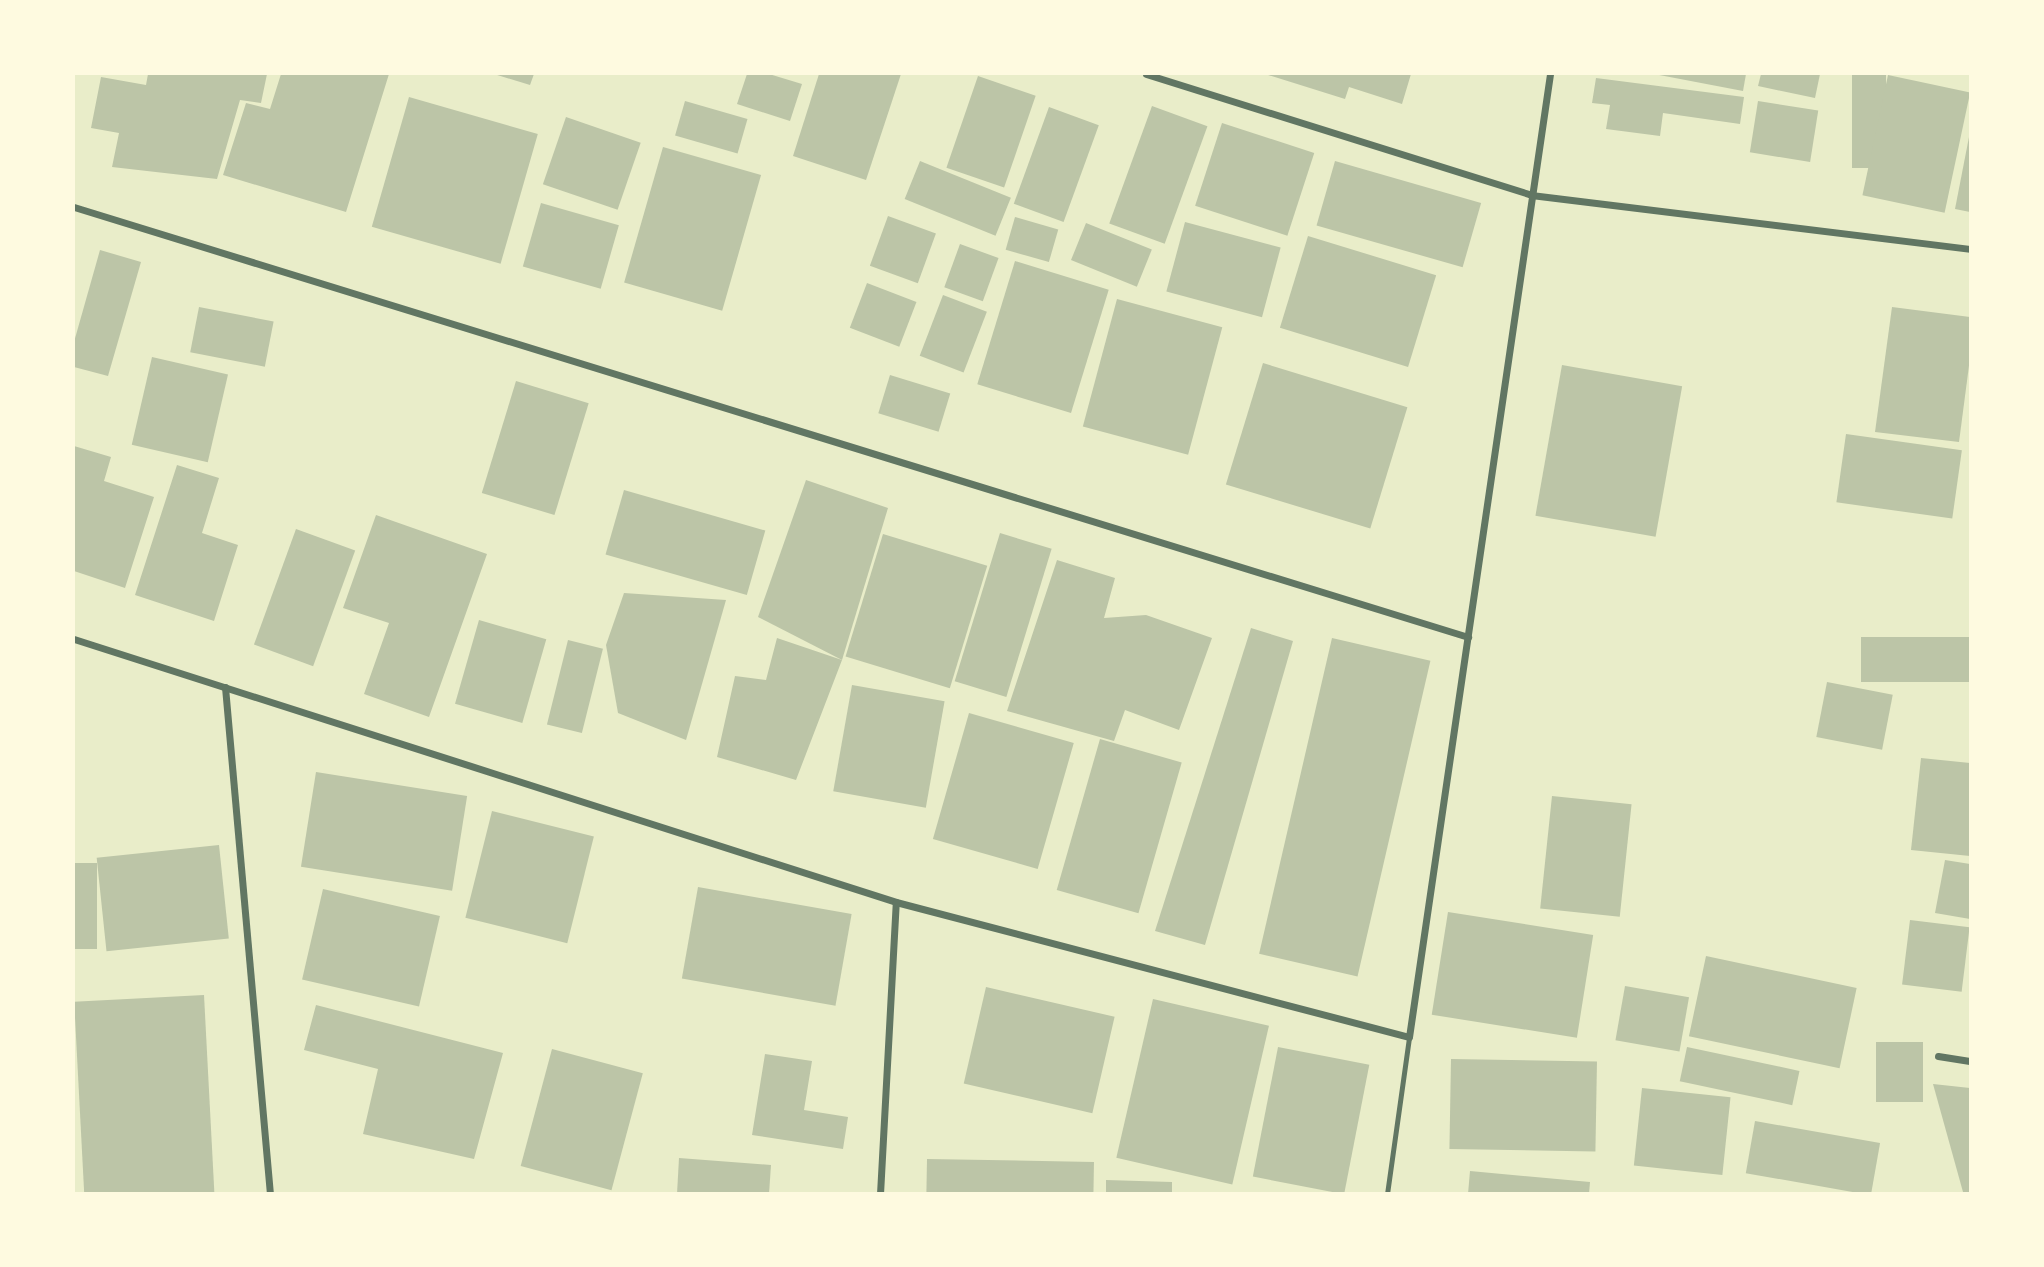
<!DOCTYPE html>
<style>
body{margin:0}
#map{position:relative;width:2044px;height:1267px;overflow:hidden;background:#e9edc9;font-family:Manrope,sans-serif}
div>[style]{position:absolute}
.building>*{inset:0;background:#bcc5a7;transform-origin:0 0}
.service>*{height:5px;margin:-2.5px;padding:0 2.5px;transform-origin:2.5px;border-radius:2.5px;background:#617663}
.minor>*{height:7px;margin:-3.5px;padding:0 3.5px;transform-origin:3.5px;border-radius:3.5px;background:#617663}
span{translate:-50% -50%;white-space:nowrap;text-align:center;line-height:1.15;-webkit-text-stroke:5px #fefae0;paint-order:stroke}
.frame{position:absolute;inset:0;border:75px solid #fefae0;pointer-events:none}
</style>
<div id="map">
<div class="building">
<i style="clip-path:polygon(148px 74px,267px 74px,261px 103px,240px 100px,217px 179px,112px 167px,119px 133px,91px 128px,101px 77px,146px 85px)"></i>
<i style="clip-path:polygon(281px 74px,389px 74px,346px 212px,223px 175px,246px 103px,270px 109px)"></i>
<i style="clip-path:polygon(494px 74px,534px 74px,530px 85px)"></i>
<i style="clip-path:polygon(747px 74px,769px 74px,802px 84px,790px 121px,737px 104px)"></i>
<i style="clip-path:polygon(819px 74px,901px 74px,866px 180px,793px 156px)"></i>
<i style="clip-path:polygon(1265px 74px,1411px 74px,1402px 104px,1349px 87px,1345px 99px)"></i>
<i style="clip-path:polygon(1654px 74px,1746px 74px,1743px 91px)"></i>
<i style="clip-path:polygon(1761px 74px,1820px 74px,1815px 98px,1758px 86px)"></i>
<i style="left:1852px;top:74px;width:34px;height:94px"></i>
<i style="left:1888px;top:75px;width:84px;height:123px;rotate:12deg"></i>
<i style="left:978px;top:76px;width:61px;height:97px;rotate:19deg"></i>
<i style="clip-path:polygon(1596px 78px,1744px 97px,1740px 124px,1663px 113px,1660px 136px,1606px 129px,1610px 105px,1592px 103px)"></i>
<i style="left:409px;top:97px;width:134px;height:135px;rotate:16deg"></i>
<i style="left:685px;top:101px;width:65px;height:36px;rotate:16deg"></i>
<i style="left:1758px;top:101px;width:61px;height:52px;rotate:9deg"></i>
<i style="left:1152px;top:106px;width:59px;height:125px;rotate:20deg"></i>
<i style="left:1049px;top:107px;width:53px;height:103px;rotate:20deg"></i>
<i style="left:566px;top:117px;width:79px;height:71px;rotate:19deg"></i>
<i style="left:1222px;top:123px;width:97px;height:87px;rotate:18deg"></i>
<i style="clip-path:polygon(1969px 137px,1970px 137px,1970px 212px,1955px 209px)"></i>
<i style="left:663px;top:147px;width:102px;height:141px;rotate:16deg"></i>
<i style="left:920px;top:161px;width:98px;height:41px;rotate:22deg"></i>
<i style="left:1335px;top:161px;width:152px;height:67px;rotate:16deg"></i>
<i style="left:541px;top:203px;width:81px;height:66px;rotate:16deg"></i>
<i style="left:888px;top:216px;width:51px;height:53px;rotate:20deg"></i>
<i style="left:1015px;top:217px;width:45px;height:34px;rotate:16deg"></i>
<i style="left:1185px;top:222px;width:99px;height:72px;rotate:15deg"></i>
<i style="left:1086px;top:223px;width:71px;height:40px;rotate:22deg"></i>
<i style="left:1308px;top:236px;width:134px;height:96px;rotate:17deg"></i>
<i style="left:960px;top:244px;width:41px;height:46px;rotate:20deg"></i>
<i style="clip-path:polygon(100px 250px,141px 262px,108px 376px,74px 367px,74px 342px)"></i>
<i style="left:1015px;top:261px;width:98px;height:129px;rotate:17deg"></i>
<i style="left:867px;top:283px;width:53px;height:48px;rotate:21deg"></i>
<i style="left:943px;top:295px;width:47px;height:65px;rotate:21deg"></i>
<i style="left:1117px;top:299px;width:109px;height:132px;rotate:15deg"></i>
<i style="left:199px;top:307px;width:76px;height:46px;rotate:11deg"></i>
<i style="clip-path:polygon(1892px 307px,1970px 317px,1970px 358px,1959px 442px,1875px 432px)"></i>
<i style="left:152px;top:357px;width:78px;height:90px;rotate:13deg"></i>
<i style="left:1263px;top:363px;width:151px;height:127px;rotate:17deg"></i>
<i style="left:1562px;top:365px;width:122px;height:153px;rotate:10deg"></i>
<i style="left:890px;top:375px;width:63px;height:40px;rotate:17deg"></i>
<i style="left:516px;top:381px;width:76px;height:117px;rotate:17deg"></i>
<i style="left:1846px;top:434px;width:117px;height:69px;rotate:8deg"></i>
<i style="clip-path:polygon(74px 446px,111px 457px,104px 481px,154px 497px,125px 588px,74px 571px)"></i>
<i style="clip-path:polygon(177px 465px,219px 478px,202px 533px,238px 545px,214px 621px,135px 595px)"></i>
<i style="clip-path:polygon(806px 480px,888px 508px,842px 660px,758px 617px)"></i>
<i style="left:624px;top:490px;width:147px;height:67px;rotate:16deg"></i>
<i style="clip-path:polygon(376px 515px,487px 554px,429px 717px,364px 694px,389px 623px,343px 608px)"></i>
<i style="left:296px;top:529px;width:63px;height:123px;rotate:20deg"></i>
<i style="left:1000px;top:533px;width:54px;height:155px;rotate:17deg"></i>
<i style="left:883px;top:534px;width:109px;height:128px;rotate:17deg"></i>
<i style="clip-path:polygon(1057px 560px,1115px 578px,1104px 618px,1146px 615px,1212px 638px,1179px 730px,1125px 710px,1114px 741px,1007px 711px)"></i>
<i style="clip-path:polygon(624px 593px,726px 600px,686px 740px,618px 713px,606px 645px)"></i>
<i style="left:479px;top:620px;width:70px;height:87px;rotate:16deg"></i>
<i style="clip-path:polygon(1251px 628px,1293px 641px,1205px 945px,1155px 931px)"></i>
<i style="left:1970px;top:637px;width:45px;height:109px;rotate:90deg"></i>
<i style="clip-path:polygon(777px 638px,842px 660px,796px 780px,717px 757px,735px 676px,766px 680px)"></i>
<i style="left:1332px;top:638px;width:101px;height:324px;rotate:13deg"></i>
<i style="left:568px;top:640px;width:36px;height:87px;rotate:14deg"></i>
<i style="left:1827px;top:682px;width:67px;height:56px;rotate:11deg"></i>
<i style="left:852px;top:685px;width:94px;height:108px;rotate:10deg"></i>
<i style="left:969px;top:713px;width:109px;height:131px;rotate:16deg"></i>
<i style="left:1100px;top:739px;width:85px;height:157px;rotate:16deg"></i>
<i style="clip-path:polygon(1921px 758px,1970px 763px,1970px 856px,1911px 850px)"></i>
<i style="left:316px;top:772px;width:153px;height:96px;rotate:9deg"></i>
<i style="left:1552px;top:796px;width:80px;height:113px;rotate:6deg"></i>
<i style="left:492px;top:811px;width:105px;height:110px;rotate:14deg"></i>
<i style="left:219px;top:845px;width:94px;height:123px;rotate:84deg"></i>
<i style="clip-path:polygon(1945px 860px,1970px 864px,1970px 919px,1935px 913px)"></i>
<i style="left:74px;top:863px;width:23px;height:86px"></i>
<i style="left:698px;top:887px;width:156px;height:93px;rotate:10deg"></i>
<i style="left:323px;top:889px;width:120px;height:93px;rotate:13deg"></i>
<i style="left:1448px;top:912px;width:147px;height:104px;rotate:9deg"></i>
<i style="left:1910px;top:920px;width:60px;height:65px;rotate:7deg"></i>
<i style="left:1706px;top:956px;width:154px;height:82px;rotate:12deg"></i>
<i style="left:1625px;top:986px;width:65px;height:55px;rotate:10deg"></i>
<i style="left:986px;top:987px;width:132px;height:99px;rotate:13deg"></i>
<i style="left:204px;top:995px;width:199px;height:130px;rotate:87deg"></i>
<i style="left:1153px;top:999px;width:119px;height:163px;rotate:13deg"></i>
<i style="clip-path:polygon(316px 1005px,503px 1053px,474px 1159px,363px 1134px,378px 1069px,304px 1050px)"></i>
<i style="left:1923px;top:1042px;width:60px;height:47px;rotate:90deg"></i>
<i style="left:1278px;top:1047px;width:93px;height:132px;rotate:11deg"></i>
<i style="left:1687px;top:1047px;width:115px;height:35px;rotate:12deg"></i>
<i style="left:552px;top:1049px;width:94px;height:121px;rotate:15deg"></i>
<i style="clip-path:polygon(765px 1054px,812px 1061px,804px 1110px,848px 1117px,843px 1149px,752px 1135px)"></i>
<i style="left:1451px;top:1059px;width:146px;height:90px;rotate:1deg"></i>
<i style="clip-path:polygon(1933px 1084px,1970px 1088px,1970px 1193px,1963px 1192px)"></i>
<i style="left:1642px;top:1088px;width:89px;height:78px;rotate:6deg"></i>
<i style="left:1755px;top:1121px;width:127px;height:53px;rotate:10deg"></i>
<i style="clip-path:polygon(679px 1158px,771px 1165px,769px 1194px,677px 1194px)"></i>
<i style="left:927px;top:1159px;width:167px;height:35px;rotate:1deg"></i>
<i style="clip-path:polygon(1470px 1171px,1590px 1182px,1589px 1194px,1468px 1194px)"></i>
<i style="clip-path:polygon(1106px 1180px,1172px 1182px,1172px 1194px,1106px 1194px)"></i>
</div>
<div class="service">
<i style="left:1387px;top:1194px;width:159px;rotate:-82deg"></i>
</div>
<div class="minor">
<i style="left:1146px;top:74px;width:404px;rotate:17.4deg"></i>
<i style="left:1531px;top:195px;width:442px;rotate:7deg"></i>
<i style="left:74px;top:207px;width:1459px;rotate:17.14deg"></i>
<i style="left:74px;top:639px;width:863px;rotate:17.74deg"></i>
<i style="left:896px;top:902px;width:530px;rotate:14.74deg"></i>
<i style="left:1409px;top:1037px;width:973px;rotate:-81.67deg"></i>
<i style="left:225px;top:687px;width:509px;rotate:84.93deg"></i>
<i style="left:1938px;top:1056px;width:32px;rotate:9deg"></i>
<i style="left:880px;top:1194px;width:292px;rotate:-86.9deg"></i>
</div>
<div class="frame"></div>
</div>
